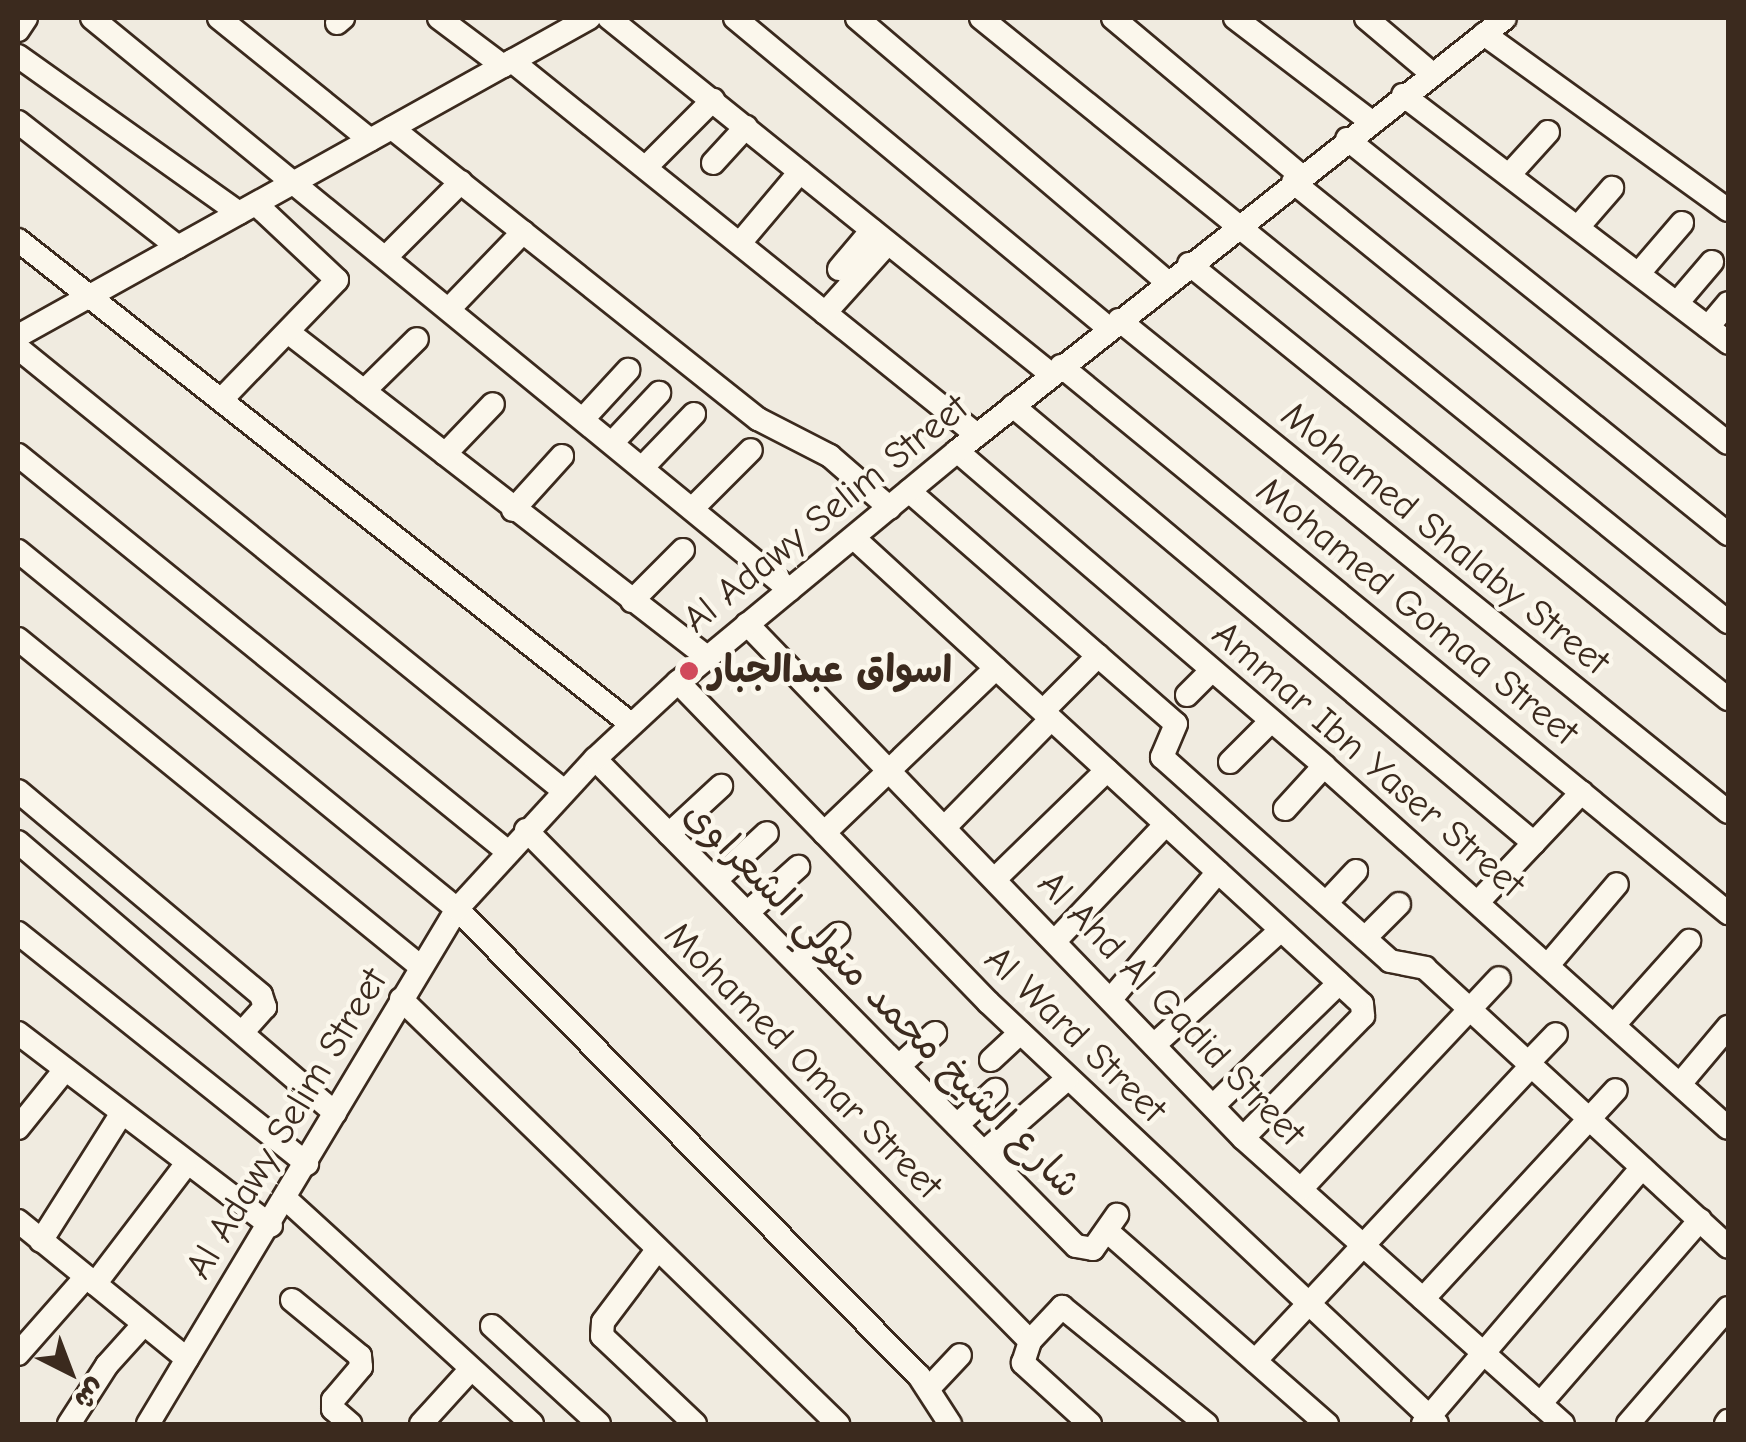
<!DOCTYPE html>
<meta charset="utf-8">
<style>
body{margin:0}
#map{position:relative;width:1746px;height:1442px;overflow:hidden;background:#f0ebe0;font-family:"Comic Neue","Playpen Sans Arabic",sans-serif}
div>[style]{position:absolute}
.roads{filter:drop-shadow(2px 0 #3b2a1e) drop-shadow(-2px 0 #3b2a1e) drop-shadow(0 2px #3b2a1e) drop-shadow(0 -2px #3b2a1e)}
.minor>*{height:22px;margin:-11px;padding:0 11px;transform-origin:11px;border-radius:11px;background:#fbf7ec}
.dots>*{width:28px;height:28px;translate:-50% -50%;box-sizing:border-box;border:5px solid #fbf7ec;border-radius:50%}
span{translate:-50% -50%;white-space:nowrap;text-align:center;line-height:1.15;-webkit-text-stroke:9px #fbf7ec;paint-order:stroke}
.street-label{font-size:38px;color:#3b2a1e}
.poi-label{font-size:38px;color:#3b2a1e;font-weight:700}
.left{translate:0 -50%;text-align:left}
.frame{position:absolute;inset:0;border:20px solid #3b2a1e;pointer-events:none}
.north{position:absolute;left:20px;top:1322px;width:100px;height:100px;-webkit-text-stroke:8px #fbf7ec;paint-order:stroke;rotate:138deg;font-size:28px;font-weight:700;line-height:40px;text-align:center;color:#3b2a1e}
.north::after{content:'';display:block;margin:auto;width:35px;height:45px;background:#3b2a1e;clip-path:polygon(50% 0,100% 100%,50% 72%,0 100%)}
</style>
<div id="map">
<div class="roads">
<div class="minor">
<i style="left:92px;top:18px;width:902px;rotate:39.33deg"></i>
<i style="left:219px;top:18px;width:194px;rotate:38.9deg"></i>
<i style="left:439px;top:18px;width:80px;rotate:36.9deg"></i>
<i style="left:609px;top:18px;width:569px;rotate:38.86deg"></i>
<i style="left:735px;top:18px;width:486px;rotate:39.7deg"></i>
<i style="left:857px;top:18px;width:407px;rotate:40.4deg"></i>
<i style="left:981px;top:18px;width:961px;rotate:38.96deg"></i>
<i style="left:1113px;top:18px;width:246px;rotate:40deg"></i>
<i style="left:1235px;top:18px;width:170px;rotate:37.3deg"></i>
<i style="left:1366px;top:18px;width:85px;rotate:40.2deg"></i>
<i style="left:337px;top:23px;width:8px;rotate:-40deg"></i>
<i style="left:18px;top:30px;width:14px;rotate:-56deg"></i>
<i style="left:1484px;top:34px;width:301px;rotate:35.8deg"></i>
<i style="left:18px;top:56px;width:271px;rotate:35.4deg"></i>
<i style="left:512px;top:61px;width:597px;rotate:38.81deg"></i>
<i style="left:1403px;top:95px;width:409px;rotate:37.3deg"></i>
<i style="left:18px;top:122px;width:203px;rotate:38deg"></i>
<i style="left:392px;top:128px;width:468px;rotate:38.5deg"></i>
<i style="left:758px;top:419px;width:81px;rotate:27.2deg"></i>
<i style="left:830px;top:456px;width:79px;rotate:40.9deg"></i>
<i style="left:1347px;top:139px;width:487px;rotate:38.6deg"></i>
<i style="left:713px;top:163px;width:49px;rotate:-47.5deg"></i>
<i style="left:646px;top:167px;width:95px;rotate:-45deg"></i>
<i style="left:1509px;top:175px;width:58px;rotate:-47.8deg"></i>
<i style="left:1293px;top:182px;width:560px;rotate:38.98deg"></i>
<i style="left:1578px;top:227px;width:52px;rotate:-48.9deg"></i>
<i style="left:18px;top:240px;width:781px;rotate:38.29deg"></i>
<i style="left:740px;top:243px;width:93px;rotate:-49.8deg"></i>
<i style="left:386px;top:257px;width:106px;rotate:-45deg"></i>
<i style="left:1189px;top:264px;width:693px;rotate:38.91deg"></i>
<i style="left:839px;top:269px;width:51px;rotate:-49.8deg"></i>
<i style="left:1639px;top:273px;width:66px;rotate:-49.3deg"></i>
<i style="left:1677px;top:303px;width:54px;rotate:-49.5deg"></i>
<i style="left:449px;top:309px;width:107px;rotate:-46.1deg"></i>
<i style="left:825px;top:313px;width:94px;rotate:-48deg"></i>
<i style="left:1119px;top:320px;width:783px;rotate:38.93deg"></i>
<i style="left:1708px;top:327px;width:31px;rotate:-50deg"></i>
<i style="left:288px;top:332px;width:530px;rotate:37.8deg"></i>
<i style="left:18px;top:336px;width:654px;rotate:-29.11deg"></i>
<i style="left:18px;top:348px;width:703px;rotate:39.05deg"></i>
<i style="left:1061px;top:366px;width:863px;rotate:39.35deg"></i>
<i style="left:364px;top:391px;width:74px;rotate:-44.5deg"></i>
<i style="left:223px;top:398px;width:164px;rotate:-46deg"></i>
<i style="left:337px;top:280px;width:111px;rotate:-136.8deg"></i>
<i style="left:1013px;top:406px;width:680px;rotate:39.99deg"></i>
<i style="left:583px;top:419px;width:67px;rotate:-47.4deg"></i>
<i style="left:612px;top:443px;width:69px;rotate:-46.8deg"></i>
<i style="left:957px;top:451px;width:484px;rotate:40.6deg"></i>
<i style="left:1324px;top:766px;width:542px;rotate:41.86deg"></i>
<i style="left:445px;top:454px;width:69px;rotate:-46.2deg"></i>
<i style="left:18px;top:455px;width:629px;rotate:39deg"></i>
<i style="left:642px;top:468px;width:75px;rotate:-46.1deg"></i>
<i style="left:909px;top:491px;width:354px;rotate:41.1deg"></i>
<i style="left:1176px;top:724px;width:36px;rotate:113deg"></i>
<i style="left:1162px;top:757px;width:306px;rotate:41.8deg"></i>
<i style="left:1390px;top:961px;width:36px;rotate:11deg"></i>
<i style="left:1425px;top:968px;width:412px;rotate:42.6deg"></i>
<i style="left:692px;top:509px;width:83px;rotate:-45deg"></i>
<i style="left:513px;top:510px;width:73px;rotate:-47.8deg"></i>
<i style="left:854px;top:538px;width:689px;rotate:42.53deg"></i>
<i style="left:1362px;top:1004px;width:12px;rotate:85deg"></i>
<i style="left:1363px;top:1016px;width:171px;rotate:134.5deg"></i>
<i style="left:18px;top:551px;width:566px;rotate:39.2deg"></i>
<i style="left:457px;top:909px;width:657px;rotate:45.31deg"></i>
<i style="left:919px;top:1376px;width:57px;rotate:57.1deg"></i>
<i style="left:632px;top:601px;width:72px;rotate:-45deg"></i>
<i style="left:747px;top:624px;width:714px;rotate:46.02deg"></i>
<i style="left:1243px;top:1138px;width:429px;rotate:41.8deg"></i>
<i style="left:18px;top:639px;width:520px;rotate:39.14deg"></i>
<i style="left:678px;top:682px;width:446px;rotate:45.9deg"></i>
<i style="left:988px;top:1002px;width:616px;rotate:43.22deg"></i>
<i style="left:1187px;top:695px;width:35px;rotate:-45deg"></i>
<i style="left:1043px;top:711px;width:78px;rotate:-45deg"></i>
<i style="left:595px;top:759px;width:684px;rotate:45.36deg"></i>
<i style="left:1076px;top:1246px;width:17px;rotate:10deg"></i>
<i style="left:1093px;top:1249px;width:42px;rotate:-54.8deg"></i>
<i style="left:1230px;top:762px;width:58px;rotate:-45deg"></i>
<i style="left:18px;top:791px;width:317px;rotate:40deg"></i>
<i style="left:261px;top:995px;width:13px;rotate:72deg"></i>
<i style="left:265px;top:1007px;width:31px;rotate:132deg"></i>
<i style="left:1285px;top:809px;width:58px;rotate:-47.8deg"></i>
<i style="left:945px;top:827px;width:151px;rotate:-45.5deg"></i>
<i style="left:526px;top:830px;width:718px;rotate:45.4deg"></i>
<i style="left:824px;top:833px;width:238px;rotate:-43.8deg"></i>
<i style="left:669px;top:834px;width:71px;rotate:-42.7deg"></i>
<i style="left:18px;top:842px;width:417px;rotate:40.5deg"></i>
<i style="left:995px;top:879px;width:156px;rotate:-44.2deg"></i>
<i style="left:716px;top:880px;width:69px;rotate:-42.7deg"></i>
<i style="left:1478px;top:902px;width:151px;rotate:-46.6deg"></i>
<i style="left:1326px;top:903px;width:44px;rotate:-46.8deg"></i>
<i style="left:747px;top:913px;width:69px;rotate:-42deg"></i>
<i style="left:18px;top:933px;width:370px;rotate:38.6deg"></i>
<i style="left:1365px;top:938px;width:48px;rotate:-45deg"></i>
<i style="left:1055px;top:941px;width:161px;rotate:-46.5deg"></i>
<i style="left:1548px;top:965px;width:106px;rotate:-49.6deg"></i>
<i style="left:801px;top:967px;width:50px;rotate:-41.7deg"></i>
<i style="left:401px;top:999px;width:610px;rotate:44.2deg"></i>
<i style="left:1111px;top:999px;width:166px;rotate:-49.9deg"></i>
<i style="left:1614px;top:1025px;width:113px;rotate:-48.2deg"></i>
<i style="left:18px;top:1033px;width:318px;rotate:37.3deg"></i>
<i style="left:1154px;top:1045px;width:171px;rotate:-42.2deg"></i>
<i style="left:991px;top:1060px;width:40px;rotate:-43deg"></i>
<i style="left:1528px;top:1063px;width:40px;rotate:-46deg"></i>
<i style="left:899px;top:1066px;width:49px;rotate:-42.5deg"></i>
<i style="left:1680px;top:1084px;width:75px;rotate:-49.9deg"></i>
<i style="left:1213px;top:1106px;width:176px;rotate:-44.3deg"></i>
<i style="left:957px;top:1125px;width:52px;rotate:-42.6deg"></i>
<i style="left:18px;top:1128px;width:73px;rotate:-51.1deg"></i>
<i style="left:984px;top:1152px;width:111px;rotate:-41.3deg"></i>
<i style="left:1301px;top:1189px;width:289px;rotate:-46.8deg"></i>
<i style="left:286px;top:1199px;width:333px;rotate:42.4deg"></i>
<i style="left:18px;top:1221px;width:218px;rotate:39.2deg"></i>
<i style="left:1107px;top:1231px;width:293px;rotate:41.3deg"></i>
<i style="left:41px;top:1241px;width:148px;rotate:-57.7deg"></i>
<i style="left:657px;top:1250px;width:90px;rotate:126.9deg"></i>
<i style="left:603px;top:1322px;width:14px;rotate:94deg"></i>
<i style="left:602px;top:1336px;width:128px;rotate:43.4deg"></i>
<i style="left:95px;top:1284px;width:148px;rotate:-52.7deg"></i>
<i style="left:1423px;top:1299px;width:284px;rotate:-47.3deg"></i>
<i style="left:292px;top:1300px;width:88px;rotate:39.5deg"></i>
<i style="left:360px;top:1356px;width:11px;rotate:85deg"></i>
<i style="left:361px;top:1367px;width:43px;rotate:130.3deg"></i>
<i style="left:333px;top:1400px;width:9px;rotate:90deg"></i>
<i style="left:333px;top:1409px;width:23px;rotate:41deg"></i>
<i style="left:492px;top:1326px;width:145px;rotate:42.5deg"></i>
<i style="left:18px;top:1354px;width:103px;rotate:-48.6deg"></i>
<i style="left:1255px;top:1361px;width:404px;rotate:-46.9deg"></i>
<i style="left:929px;top:1388px;width:45px;rotate:-46.8deg"></i>
<i style="left:1540px;top:1404px;width:244px;rotate:-49deg"></i>
<i style="left:69px;top:1424px;width:70px;rotate:-57.2deg"></i>
<i style="left:107px;top:1365px;width:55px;rotate:-47.9deg"></i>
<i style="left:148px;top:1424px;width:601px;rotate:-59.04deg"></i>
<i style="left:457px;top:909px;width:204px;rotate:-47.4deg"></i>
<i style="left:595px;top:759px;width:113px;rotate:-42.9deg"></i>
<i style="left:678px;top:682px;width:362px;rotate:-39.6deg"></i>
<i style="left:957px;top:451px;width:698px;rotate:-38.31deg"></i>
<i style="left:421px;top:1424px;width:74px;rotate:-47.7deg"></i>
<i style="left:1090px;top:1424px;width:91px;rotate:-137.7deg"></i>
<i style="left:1023px;top:1363px;width:23px;rotate:-72deg"></i>
<i style="left:1030px;top:1341px;width:47px;rotate:-46.7deg"></i>
<i style="left:1062px;top:1307px;width:186px;rotate:39.1deg"></i>
<i style="left:1423px;top:1424px;width:337px;rotate:-49.5deg"></i>
<i style="left:1628px;top:1424px;width:153px;rotate:-49.2deg"></i>
<i style="left:1726px;top:1424px;width:4px;rotate:-56deg"></i>
</div>
</div>
<div class="dots">
<i style="left:689px;top:671px;background:#d1495b"></i>
</div>
<div class="street-label">
<span style="left:826px;top:514px;rotate:-39deg">Al Adawy Selim Street</span>
<span style="left:1445px;top:539px;rotate:39deg">Mohamed Shalaby Street</span>
<span style="left:1417px;top:612px;rotate:39deg">Mohamed Gomaa Street</span>
<span style="left:1368px;top:760px;rotate:41deg">Ammar Ibn Yaser Street</span>
<span style="left:882px;top:1000px;rotate:45deg">شارع الشيخ محمد متولي الشعراوى</span>
<span style="left:1171px;top:1009px;rotate:46deg">Al Ahd Al Gadid Street</span>
<span style="left:1075px;top:1035px;rotate:44deg">Al Ward Street</span>
<span style="left:803px;top:1061px;rotate:45deg">Mohamed Omar Street</span>
<span style="left:287px;top:1124px;rotate:-59deg">Al Adawy Selim Street</span>
</div>
<div class="poi-label">
<span class="left" style="left:709px;top:671px">اسواق عبدالجبار</span>
</div>
<div class="frame"></div>
<div class="north">ش</div>
</div>
